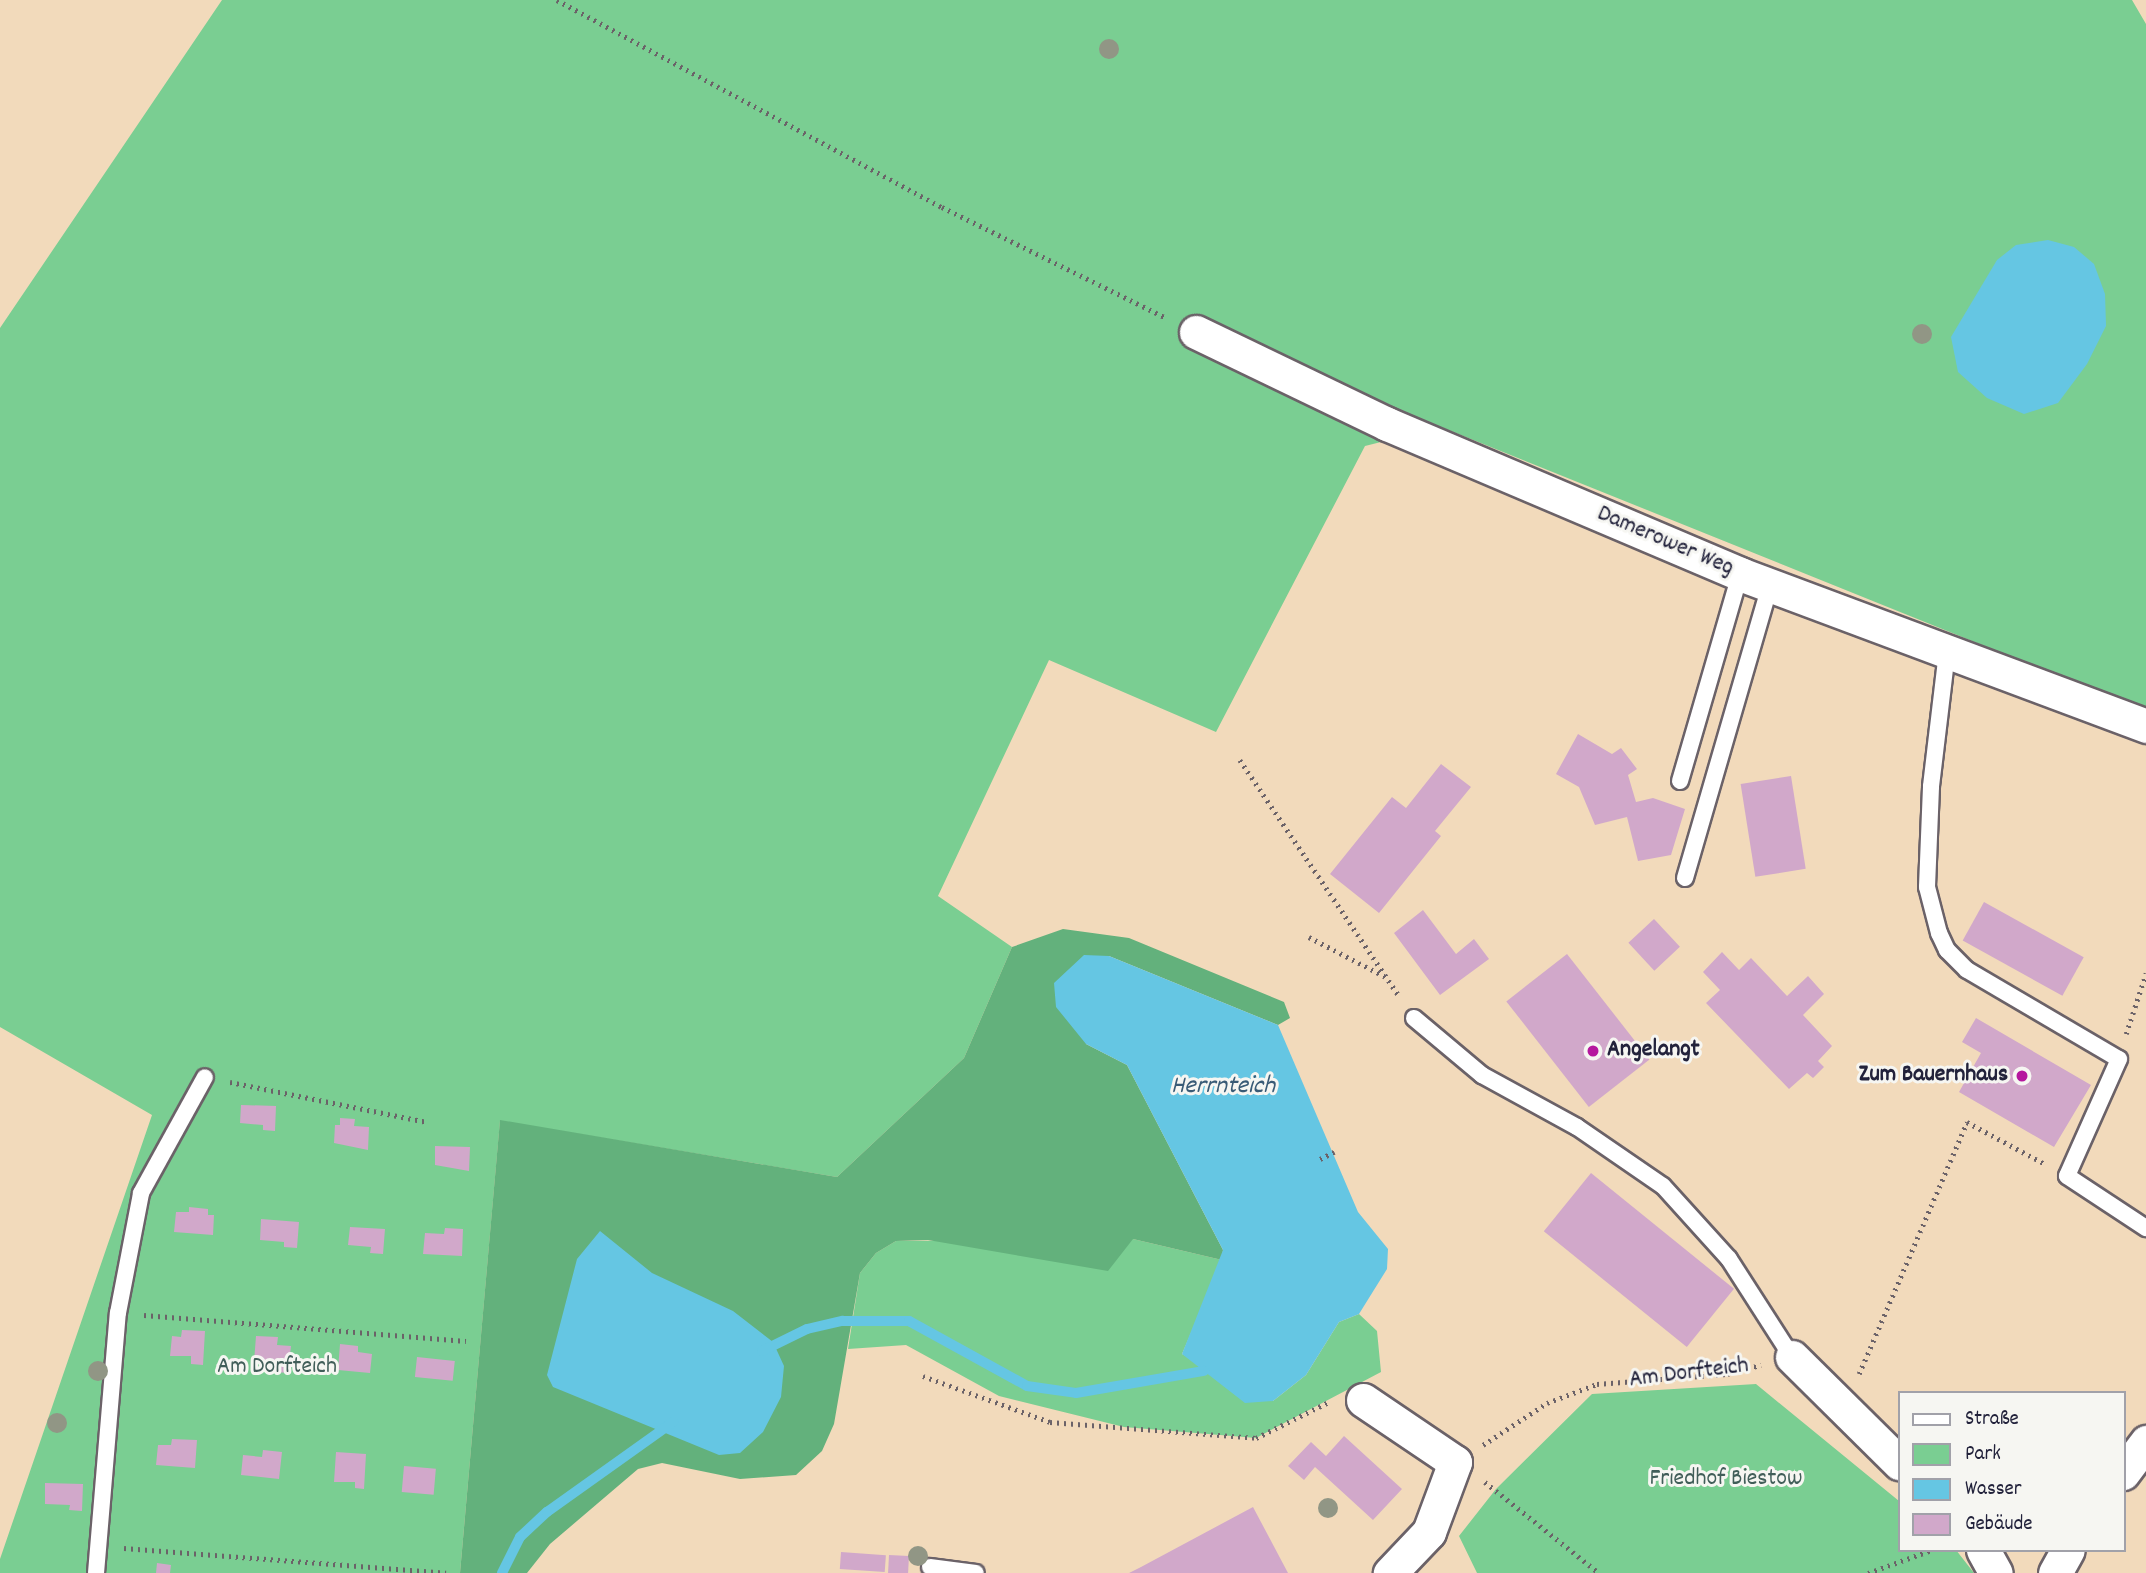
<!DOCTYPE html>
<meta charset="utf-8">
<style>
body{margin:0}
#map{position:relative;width:2146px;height:1573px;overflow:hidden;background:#f2dabb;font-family:Dekko,sans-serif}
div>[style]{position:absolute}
.green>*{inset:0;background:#7ace92}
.forest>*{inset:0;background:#63b17c}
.water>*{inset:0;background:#65c6e3}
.stream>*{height:10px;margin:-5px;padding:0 5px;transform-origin:5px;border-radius:5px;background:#65c6e3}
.building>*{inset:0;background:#d1a8ca;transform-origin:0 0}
.path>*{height:4.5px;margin-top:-2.25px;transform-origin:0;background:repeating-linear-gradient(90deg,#6b6268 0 2px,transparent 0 7px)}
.roads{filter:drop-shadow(2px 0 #6b6268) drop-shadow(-2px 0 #6b6268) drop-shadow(0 2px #6b6268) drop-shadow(0 -2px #6b6268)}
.lane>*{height:16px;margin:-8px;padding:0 8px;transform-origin:8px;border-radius:8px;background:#fff}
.street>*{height:33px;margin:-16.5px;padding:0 16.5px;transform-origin:16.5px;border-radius:16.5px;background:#fff}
.trees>*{width:20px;height:20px;margin:-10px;border-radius:50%;background:#919685}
.dots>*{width:19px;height:19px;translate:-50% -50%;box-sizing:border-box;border:4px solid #f6f6f2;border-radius:50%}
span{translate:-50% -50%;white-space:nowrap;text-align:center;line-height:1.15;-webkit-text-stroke:6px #f6f6f2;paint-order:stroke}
.street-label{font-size:24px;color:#22223b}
.poi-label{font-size:24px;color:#22223b;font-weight:700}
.left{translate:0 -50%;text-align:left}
.right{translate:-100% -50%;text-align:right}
.park-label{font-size:24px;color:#415e59}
.water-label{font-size:26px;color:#395b76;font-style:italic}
.legend{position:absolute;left:1898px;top:1391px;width:228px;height:161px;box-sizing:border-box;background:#f6f6f2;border:2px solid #a1a1a9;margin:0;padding:9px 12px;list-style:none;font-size:21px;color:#22223b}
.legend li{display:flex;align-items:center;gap:14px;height:35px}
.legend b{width:35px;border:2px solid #a1a1a9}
</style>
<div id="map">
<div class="green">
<i style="clip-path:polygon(222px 0,2132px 0,2146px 24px,2146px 711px,1441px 427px,1365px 446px,1216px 732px,1049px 660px,938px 896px,1012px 947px,964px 1058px,837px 1177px,500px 1121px,460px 1573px,0 1573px,0 1559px,152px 1115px,0 1027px,0 328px)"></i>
<i style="clip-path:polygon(1133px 1239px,1222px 1260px,1182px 1354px,1273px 1401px,1306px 1375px,1339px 1322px,1359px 1314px,1377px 1331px,1381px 1372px,1256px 1438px,1124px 1427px,999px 1396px,906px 1345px,848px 1349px,860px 1273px,876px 1253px,896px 1241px)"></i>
<i style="clip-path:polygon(1756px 1384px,1899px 1501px,1899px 1550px,1956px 1550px,1974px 1573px,1477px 1573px,1459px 1536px,1496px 1489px,1592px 1394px)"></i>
</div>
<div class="forest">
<i style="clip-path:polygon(1063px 929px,1129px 938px,1284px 1002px,1290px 1018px,1278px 1025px,1109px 956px,1086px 1044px,1127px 1065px,1223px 1250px,1222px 1260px,1133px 1239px,1108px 1271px,928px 1240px,896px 1241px,876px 1253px,860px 1273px,834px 1424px,822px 1451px,796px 1475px,740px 1479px,662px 1463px,638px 1469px,550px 1544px,527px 1573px,460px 1573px,500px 1120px,837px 1177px,964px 1058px,1012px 947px)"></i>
</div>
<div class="water">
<i style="clip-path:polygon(2048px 240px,2074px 247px,2094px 264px,2105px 294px,2106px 326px,2087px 364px,2058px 403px,2024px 414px,1987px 398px,1958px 372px,1951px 337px,1997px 260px,2016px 245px)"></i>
<i style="clip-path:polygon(1084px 955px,1109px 956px,1278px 1025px,1358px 1212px,1388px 1249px,1387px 1269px,1359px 1314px,1339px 1322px,1306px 1375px,1273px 1401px,1245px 1403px,1182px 1354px,1223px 1250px,1127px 1065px,1086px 1044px,1056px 1007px,1054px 983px)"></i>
<i style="clip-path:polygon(600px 1231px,652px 1273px,733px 1311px,773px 1342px,784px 1366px,781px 1397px,763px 1432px,740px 1453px,719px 1455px,553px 1387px,547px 1375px,577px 1259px)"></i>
</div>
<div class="stream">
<i style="left:762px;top:1351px;width:50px;rotate:-26.1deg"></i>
<i style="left:807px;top:1329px;width:37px;rotate:-13deg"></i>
<i style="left:843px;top:1321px;width:66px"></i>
<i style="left:909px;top:1321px;width:135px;rotate:28.8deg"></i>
<i style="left:1027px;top:1386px;width:49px;rotate:8.1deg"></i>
<i style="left:1076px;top:1393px;width:130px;rotate:-9.8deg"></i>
<i style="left:502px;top:1573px;width:40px;rotate:-63.4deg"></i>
<i style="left:520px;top:1537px;width:37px;rotate:-43deg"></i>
<i style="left:547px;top:1512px;width:155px;rotate:-35.5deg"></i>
</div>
<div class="building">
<i style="clip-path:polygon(1578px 734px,1612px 754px,1621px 748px,1637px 769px,1628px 775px,1636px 802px,1653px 798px,1685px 809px,1671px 855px,1638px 861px,1627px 817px,1595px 825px,1579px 787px,1556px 774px)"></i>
<i style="clip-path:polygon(1441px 764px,1471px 787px,1435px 831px,1441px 836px,1379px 913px,1330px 874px,1392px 797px,1406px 808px)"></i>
<i style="left:1791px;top:776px;width:94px;height:51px;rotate:81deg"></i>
<i style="left:1984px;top:902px;width:114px;height:44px;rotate:29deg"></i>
<i style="clip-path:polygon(1423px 910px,1456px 954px,1474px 939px,1489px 959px,1440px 995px,1394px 933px)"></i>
<i style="left:1654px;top:919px;width:38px;height:35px;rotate:47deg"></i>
<i style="clip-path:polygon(1722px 952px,1739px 970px,1751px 958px,1787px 996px,1808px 976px,1824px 994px,1803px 1015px,1832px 1046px,1818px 1061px,1824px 1067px,1813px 1078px,1807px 1073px,1789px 1089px,1706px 1003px,1720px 990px,1703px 972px)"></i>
<i style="left:1567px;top:954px;width:134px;height:77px;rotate:52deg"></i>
<i style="clip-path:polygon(1976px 1018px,2091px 1085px,2054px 1147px,1959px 1092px,1981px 1053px,1962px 1042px)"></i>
<i style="clip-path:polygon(241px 1105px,276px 1106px,275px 1131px,263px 1130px,263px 1125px,240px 1123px)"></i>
<i style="clip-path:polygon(340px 1118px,355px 1119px,354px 1126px,369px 1127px,368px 1150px,334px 1143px,335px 1125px,340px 1125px)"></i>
<i style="clip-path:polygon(435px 1146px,470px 1147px,469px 1171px,435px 1165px)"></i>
<i style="left:1591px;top:1173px;width:184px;height:75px;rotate:39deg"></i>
<i style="clip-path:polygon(189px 1207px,208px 1209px,208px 1215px,214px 1215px,213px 1235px,174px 1232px,176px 1212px,189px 1212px)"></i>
<i style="clip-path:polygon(261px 1219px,299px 1222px,297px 1248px,284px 1247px,284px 1242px,260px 1240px)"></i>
<i style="clip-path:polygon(350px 1227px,385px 1229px,383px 1254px,370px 1253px,371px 1247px,348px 1245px)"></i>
<i style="clip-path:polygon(445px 1228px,463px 1229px,462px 1256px,423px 1254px,425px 1233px,444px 1234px)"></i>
<i style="clip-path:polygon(182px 1330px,205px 1331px,203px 1365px,191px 1364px,191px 1356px,170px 1356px,172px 1336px,181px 1337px)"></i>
<i style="clip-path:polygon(256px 1336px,278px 1337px,277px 1345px,291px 1346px,288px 1373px,275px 1372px,276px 1364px,254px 1362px)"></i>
<i style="clip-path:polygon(340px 1344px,358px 1346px,358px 1352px,372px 1354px,370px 1373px,338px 1370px)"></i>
<i style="left:417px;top:1357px;width:38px;height:20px;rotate:6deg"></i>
<i style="clip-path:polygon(1344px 1436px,1402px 1489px,1373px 1520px,1315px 1467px,1304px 1480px,1288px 1466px,1311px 1442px,1326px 1456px)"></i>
<i style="clip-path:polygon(172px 1439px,197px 1440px,195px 1468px,156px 1465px,158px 1445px,171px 1445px)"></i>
<i style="clip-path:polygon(263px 1450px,282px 1452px,279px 1479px,241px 1475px,243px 1455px,262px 1457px)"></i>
<i style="clip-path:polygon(336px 1452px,366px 1454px,364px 1489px,355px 1488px,355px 1482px,334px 1482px)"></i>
<i style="left:404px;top:1466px;width:32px;height:26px;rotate:5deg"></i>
<i style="clip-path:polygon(45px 1483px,83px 1484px,82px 1511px,69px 1510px,70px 1505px,45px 1504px)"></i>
<i style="clip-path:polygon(1253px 1507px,1288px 1573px,1129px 1573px,1141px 1567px)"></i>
<i style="left:841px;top:1552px;width:45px;height:17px;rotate:4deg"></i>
<i style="left:889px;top:1555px;width:20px;height:18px;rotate:3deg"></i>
<i style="clip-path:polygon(157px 1563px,171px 1565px,170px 1573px,156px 1573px)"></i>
</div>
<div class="path">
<i style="left:557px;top:0;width:437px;rotate:28.3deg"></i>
<i style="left:942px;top:207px;width:251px;rotate:26.3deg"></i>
<i style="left:1240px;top:760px;width:286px;rotate:56deg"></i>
<i style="left:1309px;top:937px;width:87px;rotate:27.5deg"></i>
<i style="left:2126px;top:1034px;width:64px;rotate:-71.8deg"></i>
<i style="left:230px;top:1082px;width:201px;rotate:11.5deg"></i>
<i style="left:1320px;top:1159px;width:16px;rotate:-27deg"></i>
<i style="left:144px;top:1315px;width:323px;rotate:4.6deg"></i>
<i style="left:1859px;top:1374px;width:274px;rotate:-66.8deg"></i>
<i style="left:1967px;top:1122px;width:89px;rotate:28.3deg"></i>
<i style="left:923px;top:1376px;width:135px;rotate:19.9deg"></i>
<i style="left:1050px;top:1422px;width:207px;rotate:4.4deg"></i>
<i style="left:1256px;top:1438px;width:81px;rotate:-26.3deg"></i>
<i style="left:1483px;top:1445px;width:77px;rotate:-33.3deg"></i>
<i style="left:1547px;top:1403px;width:53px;rotate:-20.8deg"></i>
<i style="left:1597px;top:1384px;width:130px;rotate:-4.4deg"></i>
<i style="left:1727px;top:1374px;width:35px;rotate:-15deg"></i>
<i style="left:1485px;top:1482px;width:146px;rotate:38.6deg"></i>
<i style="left:124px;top:1548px;width:323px;rotate:4.4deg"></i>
<i style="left:1868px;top:1573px;width:68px;rotate:-19.8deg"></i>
</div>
<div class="roads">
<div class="lane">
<i style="left:1947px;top:652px;width:136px;rotate:96.8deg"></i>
<i style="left:1931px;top:787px;width:100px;rotate:92.3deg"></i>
<i style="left:1927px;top:887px;width:48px;rotate:75.4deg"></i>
<i style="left:1939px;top:933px;width:19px;rotate:65deg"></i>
<i style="left:1947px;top:950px;width:28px;rotate:45deg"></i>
<i style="left:1967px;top:970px;width:176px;rotate:30.4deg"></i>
<i style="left:2119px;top:1059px;width:128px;rotate:114deg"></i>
<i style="left:2067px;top:1176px;width:95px;rotate:33.4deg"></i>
<i style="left:1680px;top:781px;width:216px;rotate:-73.8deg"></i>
<i style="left:1685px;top:878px;width:305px;rotate:-73.8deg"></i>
<i style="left:1414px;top:1018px;width:89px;rotate:40deg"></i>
<i style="left:1482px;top:1075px;width:108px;rotate:28.7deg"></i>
<i style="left:1577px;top:1127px;width:104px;rotate:34.5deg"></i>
<i style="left:1663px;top:1186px;width:98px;rotate:47.9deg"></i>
<i style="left:1729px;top:1259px;width:117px;rotate:57.3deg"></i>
<i style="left:930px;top:1567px;width:46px;rotate:7.4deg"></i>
<i style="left:96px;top:1573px;width:261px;rotate:-85.2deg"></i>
<i style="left:118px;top:1313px;width:122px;rotate:-79.1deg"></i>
<i style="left:141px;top:1193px;width:132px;rotate:-61.1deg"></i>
</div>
<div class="street">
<i style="left:1196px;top:332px;width:212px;rotate:25.7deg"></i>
<i style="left:1387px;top:424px;width:384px;rotate:23deg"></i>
<i style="left:1740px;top:574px;width:434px;rotate:20.5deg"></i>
<i style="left:1792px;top:1357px;width:151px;rotate:44.7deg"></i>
<i style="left:1363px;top:1400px;width:111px;rotate:34deg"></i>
<i style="left:1455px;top:1462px;width:75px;rotate:110.4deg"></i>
<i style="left:1429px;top:1532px;width:57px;rotate:133.6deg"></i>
<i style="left:2123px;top:1473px;width:39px;rotate:-53deg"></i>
<i style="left:1983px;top:1550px;width:26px;rotate:61deg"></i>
<i style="left:2055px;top:1573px;width:26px;rotate:-61deg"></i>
</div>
</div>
<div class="trees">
<i style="left:1109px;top:49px"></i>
<i style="left:1922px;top:334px"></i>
<i style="left:98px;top:1371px"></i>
<i style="left:57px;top:1423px"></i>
<i style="left:1328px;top:1508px"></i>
<i style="left:918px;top:1556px"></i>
</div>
<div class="dots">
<i style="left:1593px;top:1051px;background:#b5179e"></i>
<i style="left:2022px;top:1076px;background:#b5179e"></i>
</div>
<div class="street-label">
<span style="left:1665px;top:542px;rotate:23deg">Damerower Weg</span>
<span style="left:1689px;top:1374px;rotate:-7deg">Am Dorfteich</span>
</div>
<div class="poi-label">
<span class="left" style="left:1607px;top:1051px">Angelangt</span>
<span class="right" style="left:2008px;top:1076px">Zum Bauernhaus</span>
</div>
<div class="park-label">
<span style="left:277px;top:1368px">Am Dorfteich</span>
<span style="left:1726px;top:1480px">Friedhof Biestow</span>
</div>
<div class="water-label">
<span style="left:1223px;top:1087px">Herrnteich</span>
</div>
<ul class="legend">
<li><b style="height:9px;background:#fff"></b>Straße</li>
<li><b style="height:19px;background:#7ace92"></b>Park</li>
<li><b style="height:19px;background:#65c6e3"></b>Wasser</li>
<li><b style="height:19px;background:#d1a8ca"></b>Gebäude</li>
</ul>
</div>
